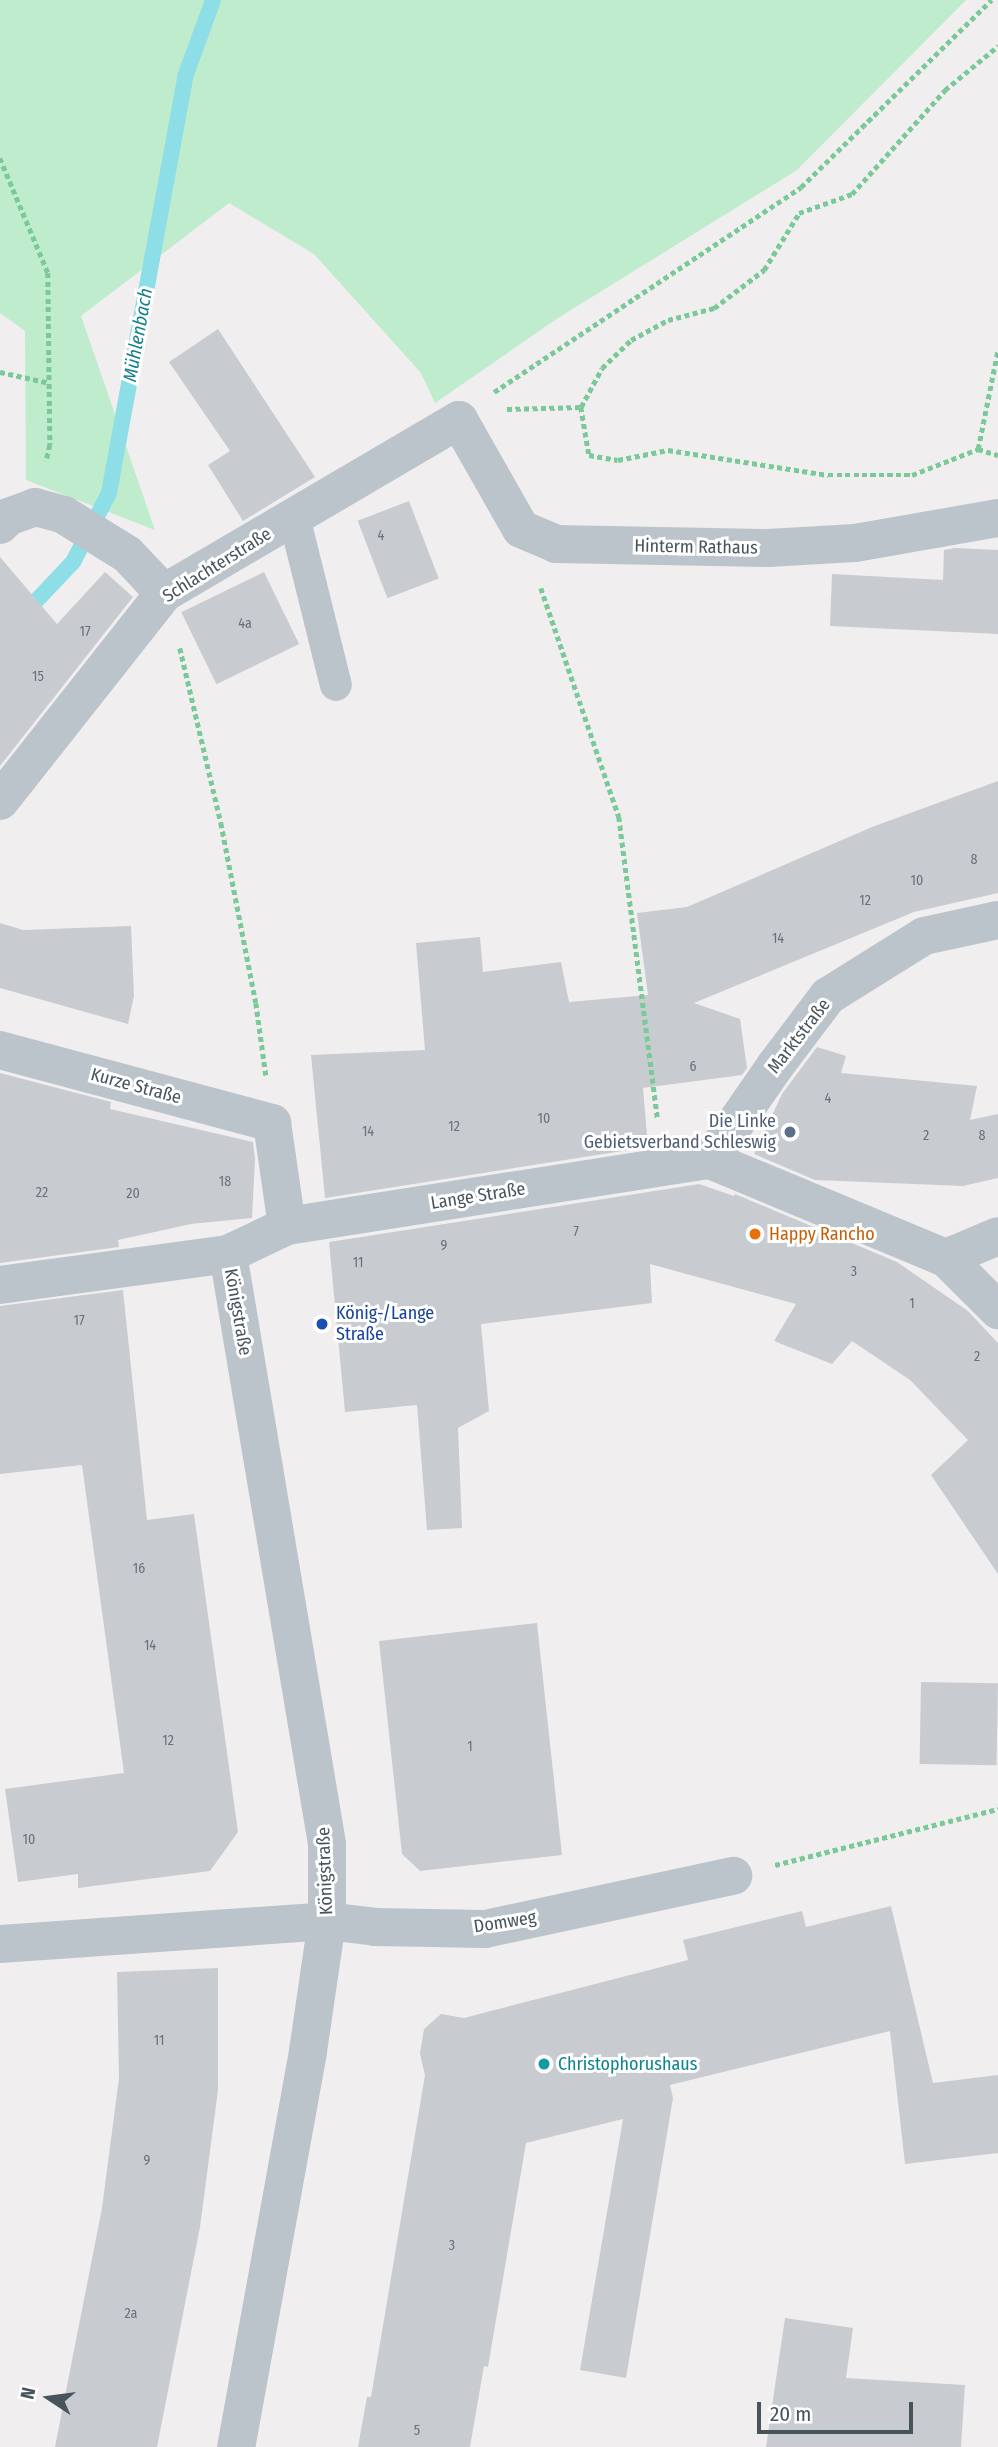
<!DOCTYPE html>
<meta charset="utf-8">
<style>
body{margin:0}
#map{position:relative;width:998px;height:2447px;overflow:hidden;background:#f1eeef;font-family:"Fira Sans Condensed",sans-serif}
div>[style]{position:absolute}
.green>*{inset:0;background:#bfeccc}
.stream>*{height:16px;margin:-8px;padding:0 8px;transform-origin:8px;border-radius:8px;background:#8edee7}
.building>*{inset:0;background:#c8ccd1;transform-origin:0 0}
.path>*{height:4.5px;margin-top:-2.25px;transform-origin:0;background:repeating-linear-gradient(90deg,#79c999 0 5px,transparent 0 8.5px)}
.service>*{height:32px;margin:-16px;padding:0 16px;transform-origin:16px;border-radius:16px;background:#bbc4cb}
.minor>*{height:38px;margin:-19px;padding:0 19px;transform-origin:19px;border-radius:19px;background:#bbc4cb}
.dots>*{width:19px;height:19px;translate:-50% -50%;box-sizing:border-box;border:4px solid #fff;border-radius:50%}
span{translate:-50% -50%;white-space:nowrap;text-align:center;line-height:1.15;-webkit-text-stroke:6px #fff;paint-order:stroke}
.number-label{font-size:14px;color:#677278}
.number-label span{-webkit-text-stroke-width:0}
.street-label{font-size:18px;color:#47545b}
.service-label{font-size:18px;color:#4e5e75}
.right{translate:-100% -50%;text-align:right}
.food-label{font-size:18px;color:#c56008}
.left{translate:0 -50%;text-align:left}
.transit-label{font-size:18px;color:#164399}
.culture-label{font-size:18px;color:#0d838f}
.water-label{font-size:19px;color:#14808c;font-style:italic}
.north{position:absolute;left:14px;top:2363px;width:70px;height:70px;-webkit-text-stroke:5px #fff;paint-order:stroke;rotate:283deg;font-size:19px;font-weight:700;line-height:28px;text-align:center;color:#47545b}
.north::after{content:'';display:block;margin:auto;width:24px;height:32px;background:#47545b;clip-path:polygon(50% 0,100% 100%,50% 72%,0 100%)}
.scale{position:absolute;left:757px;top:2402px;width:156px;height:32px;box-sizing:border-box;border:4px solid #47545b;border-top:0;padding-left:9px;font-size:21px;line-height:24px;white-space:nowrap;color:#47545b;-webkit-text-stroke:5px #fff;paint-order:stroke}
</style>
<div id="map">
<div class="green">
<i style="clip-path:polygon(0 0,966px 0,797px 170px,558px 318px,435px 403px,421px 373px,314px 254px,229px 203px,81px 316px,155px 530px,26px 480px,25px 331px,0 313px)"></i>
</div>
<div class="stream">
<i style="left:0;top:639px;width:106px;rotate:-46.5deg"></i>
<i style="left:73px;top:562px;width:78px;rotate:-62.4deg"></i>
<i style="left:109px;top:493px;width:423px;rotate:-79.6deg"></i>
<i style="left:185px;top:77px;width:82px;rotate:-70deg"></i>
</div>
<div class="building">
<i style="clip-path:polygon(218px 329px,315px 477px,243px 521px,208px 465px,230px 451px,169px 362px)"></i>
<i style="left:409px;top:501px;width:83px;height:55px;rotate:69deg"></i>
<i style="clip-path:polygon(955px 548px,998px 550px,998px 634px,830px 626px,832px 574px,943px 580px,944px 550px)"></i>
<i style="clip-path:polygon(0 557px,57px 624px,105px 572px,133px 597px,0 766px)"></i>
<i style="left:264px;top:572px;width:80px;height:92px;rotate:64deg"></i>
<i style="clip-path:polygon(998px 781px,998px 893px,914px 912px,694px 1003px,740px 1019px,747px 1068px,742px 1075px,643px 1088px,648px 1147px,325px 1198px,311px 1055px,425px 1050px,416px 943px,480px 937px,483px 972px,561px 962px,569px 1002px,648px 995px,637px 913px,687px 907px,872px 827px)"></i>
<i style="clip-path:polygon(0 923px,23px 930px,131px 926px,134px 996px,128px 1024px,0 988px)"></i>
<i style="clip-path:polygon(817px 1047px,846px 1056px,841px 1073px,977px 1086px,970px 1120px,998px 1114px,998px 1178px,963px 1186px,815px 1180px,754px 1154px,782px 1094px)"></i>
<i style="clip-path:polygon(0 1073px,111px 1102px,110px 1109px,253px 1142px,255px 1159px,252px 1218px,191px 1224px,118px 1240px,119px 1247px,0 1263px)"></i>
<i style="clip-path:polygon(699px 1184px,734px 1196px,735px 1194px,897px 1262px,968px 1311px,998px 1343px,998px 1574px,931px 1475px,968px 1440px,910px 1380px,852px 1341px,832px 1364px,774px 1341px,796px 1304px,650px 1264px,652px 1303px,481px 1324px,489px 1411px,458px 1428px,462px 1528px,427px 1530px,417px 1405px,345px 1412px,329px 1242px)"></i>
<i style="clip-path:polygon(123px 1290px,147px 1520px,194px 1514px,238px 1832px,210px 1871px,78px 1888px,78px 1874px,18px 1882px,5px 1789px,124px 1773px,82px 1465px,0 1474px,0 1306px)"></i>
<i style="clip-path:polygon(537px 1623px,562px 1855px,420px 1871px,402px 1854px,379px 1641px)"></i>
<i style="left:921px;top:1682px;width:77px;height:82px;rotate:1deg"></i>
<i style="clip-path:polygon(891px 1906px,933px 2083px,998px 2075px,998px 2153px,905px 2164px,890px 2031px,670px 2085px,673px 2098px,626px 2378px,580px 2370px,623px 2119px,526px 2143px,488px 2367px,484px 2366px,470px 2447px,358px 2447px,367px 2397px,371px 2397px,425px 2075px,420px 2054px,424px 2029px,441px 2014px,464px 2018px,688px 1960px,683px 1940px,802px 1911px,806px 1927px)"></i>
<i style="clip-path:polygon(218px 1968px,218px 2090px,200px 2227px,157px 2447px,55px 2447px,102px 2208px,119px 2078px,117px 1972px)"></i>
<i style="clip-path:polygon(785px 2318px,853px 2328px,846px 2378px,965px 2385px,961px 2447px,766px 2447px)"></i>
</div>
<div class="path">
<i style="left:0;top:158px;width:125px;rotate:67.3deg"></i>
<i style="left:48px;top:273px;width:172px;rotate:89.3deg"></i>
<i style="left:50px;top:445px;width:17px;rotate:103deg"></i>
<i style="left:0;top:372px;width:51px;rotate:12.4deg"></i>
<i style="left:494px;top:392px;width:369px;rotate:-33.7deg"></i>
<i style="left:801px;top:187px;width:267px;rotate:-44.5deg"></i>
<i style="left:581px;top:407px;width:49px;rotate:80.5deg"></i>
<i style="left:589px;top:455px;width:29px;rotate:10deg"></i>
<i style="left:618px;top:460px;width:51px;rotate:-11.3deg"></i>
<i style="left:668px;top:450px;width:162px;rotate:8.9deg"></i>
<i style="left:828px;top:475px;width:84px"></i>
<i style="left:912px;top:475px;width:71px;rotate:-21.5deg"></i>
<i style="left:978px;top:449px;width:102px;rotate:-78.7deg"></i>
<i style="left:507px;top:409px;width:74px;rotate:-1.5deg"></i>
<i style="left:581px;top:407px;width:44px;rotate:-61.7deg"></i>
<i style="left:602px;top:368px;width:40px;rotate:-44deg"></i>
<i style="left:631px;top:340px;width:42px;rotate:-28.4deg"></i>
<i style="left:668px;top:320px;width:48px;rotate:-14.6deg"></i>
<i style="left:714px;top:308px;width:63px;rotate:-37.2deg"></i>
<i style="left:764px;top:270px;width:67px;rotate:-58.4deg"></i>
<i style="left:799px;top:213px;width:56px;rotate:-19.7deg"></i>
<i style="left:852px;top:194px;width:140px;rotate:-48.2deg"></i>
<i style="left:945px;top:90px;width:69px;rotate:-39.7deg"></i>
<i style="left:978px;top:449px;width:21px;rotate:17deg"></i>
<i style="left:541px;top:588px;width:242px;rotate:71.2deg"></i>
<i style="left:619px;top:817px;width:305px;rotate:82.7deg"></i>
<i style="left:180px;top:648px;width:180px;rotate:76.8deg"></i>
<i style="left:221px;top:823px;width:183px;rotate:79deg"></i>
<i style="left:256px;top:1003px;width:73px;rotate:82.1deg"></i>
<i style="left:775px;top:1865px;width:230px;rotate:-14.1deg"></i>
</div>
<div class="service">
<i style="left:294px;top:517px;width:173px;rotate:76deg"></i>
</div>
<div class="minor">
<i style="left:0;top:525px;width:11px;rotate:-45deg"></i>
<i style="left:8px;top:517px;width:29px;rotate:-20deg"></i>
<i style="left:35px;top:507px;width:30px;rotate:15deg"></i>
<i style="left:64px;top:515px;width:74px;rotate:31.8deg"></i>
<i style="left:127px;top:554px;width:54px;rotate:46.5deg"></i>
<i style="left:0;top:801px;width:265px;rotate:-51.7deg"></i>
<i style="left:164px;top:593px;width:342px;rotate:-30.4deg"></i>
<i style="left:459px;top:420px;width:125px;rotate:60.4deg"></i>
<i style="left:521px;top:529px;width:38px;rotate:23deg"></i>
<i style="left:556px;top:544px;width:212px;rotate:1.1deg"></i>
<i style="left:768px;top:548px;width:87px;rotate:-3.3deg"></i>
<i style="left:855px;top:543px;width:145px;rotate:-9.9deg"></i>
<i style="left:0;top:1050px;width:282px;rotate:15deg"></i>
<i style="left:272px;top:1123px;width:104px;rotate:81.7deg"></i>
<i style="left:710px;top:1160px;width:114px;rotate:-55.3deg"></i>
<i style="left:775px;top:1066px;width:88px;rotate:-52.9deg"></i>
<i style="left:828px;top:996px;width:113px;rotate:-32deg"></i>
<i style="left:924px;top:936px;width:76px;rotate:-12.2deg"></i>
<i style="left:228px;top:1254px;width:598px;rotate:80.47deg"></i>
<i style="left:327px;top:1844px;width:77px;rotate:90deg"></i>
<i style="left:327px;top:1921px;width:132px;rotate:98.3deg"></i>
<i style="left:308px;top:2052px;width:402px;rotate:100.3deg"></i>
<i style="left:946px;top:1258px;width:56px;rotate:-22.9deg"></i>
<i style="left:0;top:1285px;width:230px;rotate:-7.7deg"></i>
<i style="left:228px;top:1254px;width:65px;rotate:-25.4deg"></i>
<i style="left:287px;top:1226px;width:428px;rotate:-8.9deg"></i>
<i style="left:710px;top:1160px;width:256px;rotate:22.6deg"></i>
<i style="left:946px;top:1258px;width:74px;rotate:45deg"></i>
<i style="left:0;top:1944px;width:328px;rotate:-4deg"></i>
<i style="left:327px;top:1921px;width:49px;rotate:7deg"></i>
<i style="left:376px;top:1927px;width:109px;rotate:1.1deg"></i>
<i style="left:485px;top:1929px;width:254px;rotate:-12.1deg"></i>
</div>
<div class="dots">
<i style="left:790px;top:1132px;background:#5c6f8a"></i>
<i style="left:755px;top:1234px;background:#e8710a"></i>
<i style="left:322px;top:1324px;background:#1a4fb4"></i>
<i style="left:544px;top:2064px;background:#0f9aa8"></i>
</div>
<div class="number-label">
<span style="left:381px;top:536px">4</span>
<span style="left:245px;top:624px">4a</span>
<span style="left:85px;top:632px">17</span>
<span style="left:38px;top:677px">15</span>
<span style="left:974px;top:860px">8</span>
<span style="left:917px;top:881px">10</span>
<span style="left:865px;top:901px">12</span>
<span style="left:778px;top:939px">14</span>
<span style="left:693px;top:1067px">6</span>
<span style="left:828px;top:1099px">4</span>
<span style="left:544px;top:1119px">10</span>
<span style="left:454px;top:1127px">12</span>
<span style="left:368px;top:1132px">14</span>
<span style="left:926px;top:1136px">2</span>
<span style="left:982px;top:1136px">8</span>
<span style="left:225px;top:1182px">18</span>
<span style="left:42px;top:1193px">22</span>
<span style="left:133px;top:1194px">20</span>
<span style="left:576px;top:1232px">7</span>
<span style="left:444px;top:1246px">9</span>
<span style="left:358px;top:1263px">11</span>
<span style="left:854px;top:1272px">3</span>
<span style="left:912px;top:1304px">1</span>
<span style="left:79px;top:1321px">17</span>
<span style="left:977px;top:1357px">2</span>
<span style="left:139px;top:1569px">16</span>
<span style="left:150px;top:1646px">14</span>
<span style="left:168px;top:1741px">12</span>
<span style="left:470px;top:1747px">1</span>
<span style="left:29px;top:1840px">10</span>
<span style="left:159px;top:2041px">11</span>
<span style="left:147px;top:2161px">9</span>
<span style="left:452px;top:2246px">3</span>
<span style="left:131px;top:2314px">2a</span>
<span style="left:417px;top:2431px">5</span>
</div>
<div class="street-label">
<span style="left:696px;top:547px;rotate:1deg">Hinterm Rathaus</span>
<span style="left:217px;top:565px;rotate:-32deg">Schlachterstraße</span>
<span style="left:799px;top:1036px;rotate:-52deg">Marktstraße</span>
<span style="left:136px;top:1086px;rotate:15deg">Kurze Straße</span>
<span style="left:478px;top:1196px;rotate:-9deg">Lange Straße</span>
<span style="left:238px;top:1312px;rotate:80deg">Königstraße</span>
<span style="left:325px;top:1871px;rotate:-92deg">Königstraße</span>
<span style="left:505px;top:1922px;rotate:-9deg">Domweg</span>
</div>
<div class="service-label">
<span class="right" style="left:776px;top:1132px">Die Linke<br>Gebietsverband Schleswig</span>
</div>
<div class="food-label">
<span class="left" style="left:769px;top:1234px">Happy Rancho</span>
</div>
<div class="transit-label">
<span class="left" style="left:336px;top:1324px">König-/Lange<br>Straße</span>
</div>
<div class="culture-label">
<span class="left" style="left:558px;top:2064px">Christophorushaus</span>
</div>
<div class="water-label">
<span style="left:138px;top:335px;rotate:-80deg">Mühlenbach</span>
</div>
<div class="north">N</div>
<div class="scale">20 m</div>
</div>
